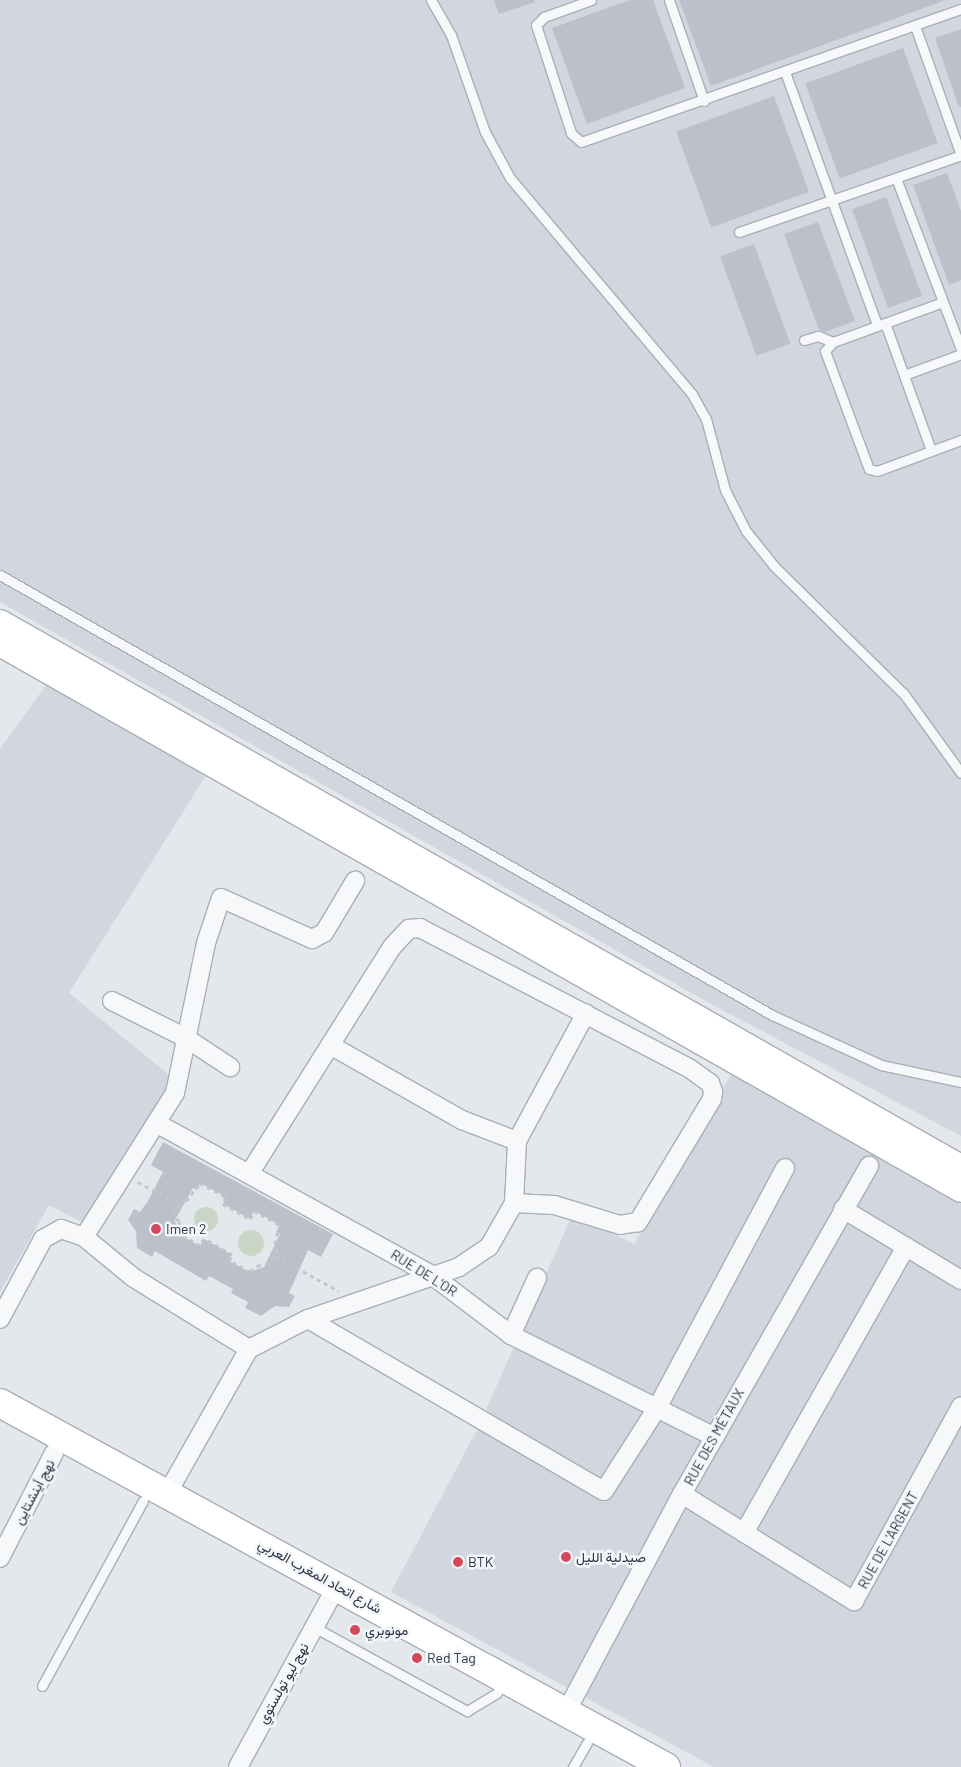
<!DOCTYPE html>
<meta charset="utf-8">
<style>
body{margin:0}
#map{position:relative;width:961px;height:1767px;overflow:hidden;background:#e4e7ec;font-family:Barlow,Vazirmatn,sans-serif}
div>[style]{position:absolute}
.built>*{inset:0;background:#d2d6de}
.green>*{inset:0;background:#c9d6c5}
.round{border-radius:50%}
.building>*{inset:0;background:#bbc0ca;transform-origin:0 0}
.path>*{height:2.5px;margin-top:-1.25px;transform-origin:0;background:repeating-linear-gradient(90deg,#c2c5cb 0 4px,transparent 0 8px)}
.roads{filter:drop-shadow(1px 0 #a9aeb7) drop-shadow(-1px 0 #a9aeb7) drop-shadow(0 1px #a9aeb7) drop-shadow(0 -1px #a9aeb7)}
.lane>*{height:9px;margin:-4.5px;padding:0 4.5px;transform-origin:4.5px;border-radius:4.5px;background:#f7f8fa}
.street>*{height:18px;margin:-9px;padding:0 9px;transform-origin:9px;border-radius:9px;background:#f7f8fa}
.secondary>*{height:24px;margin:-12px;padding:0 12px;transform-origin:12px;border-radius:12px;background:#fff}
.primary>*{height:28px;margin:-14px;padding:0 14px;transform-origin:14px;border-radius:14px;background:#fff}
.dots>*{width:14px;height:14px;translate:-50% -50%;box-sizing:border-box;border:2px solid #f4f6f9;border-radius:50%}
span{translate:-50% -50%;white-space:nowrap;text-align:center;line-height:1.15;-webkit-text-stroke:5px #f4f6f9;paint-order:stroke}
.poi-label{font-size:14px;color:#2b3445}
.left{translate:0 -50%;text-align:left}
.street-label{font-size:14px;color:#2b3445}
</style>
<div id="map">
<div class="built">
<i style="clip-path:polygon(0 0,961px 0,961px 1136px,711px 1004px,0 602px)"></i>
<i style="clip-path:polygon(47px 684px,207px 774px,69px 993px,174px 1079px,82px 1222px,49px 1205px,0 1292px,0 749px)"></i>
<i style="clip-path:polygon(732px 1073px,961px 1201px,961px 1767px,714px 1767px,391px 1592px,479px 1426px,573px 1213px,634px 1244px)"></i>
</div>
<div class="green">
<i class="round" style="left:194px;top:1207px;width:24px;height:24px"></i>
<i class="round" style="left:238px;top:1230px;width:26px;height:26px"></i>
</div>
<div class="building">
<i style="clip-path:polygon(494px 0,534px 0,535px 2px,499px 14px)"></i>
<i style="clip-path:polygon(630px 0,653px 0,685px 88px,587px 124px,552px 28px)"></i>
<i style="clip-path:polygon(679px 0,943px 0,943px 1px,711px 86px)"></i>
<i style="clip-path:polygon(961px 29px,961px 107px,959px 107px,935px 38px)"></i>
<i style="left:903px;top:48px;width:101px;height:104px;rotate:70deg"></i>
<i style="left:774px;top:96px;width:102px;height:104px;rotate:70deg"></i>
<i style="clip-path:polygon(947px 173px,961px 211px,961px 280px,949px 285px,913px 185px)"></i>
<i style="left:886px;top:197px;width:105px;height:36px;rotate:70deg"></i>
<i style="clip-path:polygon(818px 222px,855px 321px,825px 332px,819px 330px,784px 234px)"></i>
<i style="left:754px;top:244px;width:106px;height:36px;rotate:70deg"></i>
<i style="clip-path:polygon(evenodd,163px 1142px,333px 1234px,321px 1257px,308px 1250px,289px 1293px,295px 1296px,289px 1307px,275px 1306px,261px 1316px,245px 1308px,248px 1302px,231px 1293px,233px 1289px,209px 1276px,206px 1281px,155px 1251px,152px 1257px,137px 1248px,136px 1231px,128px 1220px,134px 1209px,140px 1212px,148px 1201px,163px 1172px,151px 1165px,163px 1142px,200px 1183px,226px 1197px,223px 1204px,250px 1219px,254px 1211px,280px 1225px,276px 1232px,280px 1234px,264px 1267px,250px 1272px,229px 1261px,232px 1255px,204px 1239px,200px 1246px,178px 1234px,175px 1220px,193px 1188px,197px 1190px,200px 1183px)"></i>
</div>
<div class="path">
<i style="left:138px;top:1182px;width:47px;rotate:28.2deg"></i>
<i style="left:200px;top:1183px;width:30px;rotate:28deg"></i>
<i style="left:226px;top:1197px;width:8px;rotate:113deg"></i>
<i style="left:223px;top:1204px;width:31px;rotate:29deg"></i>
<i style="left:250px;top:1219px;width:9px;rotate:-63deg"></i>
<i style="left:254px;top:1211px;width:30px;rotate:28deg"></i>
<i style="left:280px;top:1225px;width:23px;rotate:105deg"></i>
<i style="left:274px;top:1247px;width:4px;rotate:27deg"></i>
<i style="left:278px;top:1249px;width:18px;rotate:119deg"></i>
<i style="left:269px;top:1265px;width:9px;rotate:180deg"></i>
<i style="left:260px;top:1265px;width:12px;rotate:145deg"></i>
<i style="left:250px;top:1272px;width:24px;rotate:-152deg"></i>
<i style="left:229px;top:1261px;width:7px;rotate:-63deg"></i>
<i style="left:232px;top:1255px;width:32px;rotate:-150deg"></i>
<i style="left:204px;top:1239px;width:8px;rotate:120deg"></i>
<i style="left:200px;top:1246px;width:25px;rotate:-151deg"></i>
<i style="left:178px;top:1234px;width:12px;rotate:-85deg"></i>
<i style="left:179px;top:1222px;width:10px;rotate:-127deg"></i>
<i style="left:173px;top:1214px;width:18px;rotate:-61deg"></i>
<i style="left:182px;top:1198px;width:5px;rotate:37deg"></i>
<i style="left:186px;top:1201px;width:23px;rotate:-52deg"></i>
<i style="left:275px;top:1256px;width:73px;rotate:28.7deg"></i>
</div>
<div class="roads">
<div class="lane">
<i style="left:431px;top:0;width:40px;rotate:60.3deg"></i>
<i style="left:451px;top:35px;width:103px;rotate:70.7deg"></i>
<i style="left:485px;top:132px;width:52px;rotate:61.5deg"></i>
<i style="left:510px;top:178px;width:282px;rotate:49.9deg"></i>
<i style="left:692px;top:394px;width:29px;rotate:61deg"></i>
<i style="left:706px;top:419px;width:73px;rotate:75deg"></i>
<i style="left:725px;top:490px;width:46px;rotate:62.9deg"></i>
<i style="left:746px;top:531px;width:45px;rotate:51.3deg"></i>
<i style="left:774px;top:566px;width:182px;rotate:44.6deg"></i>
<i style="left:904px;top:694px;width:97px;rotate:54.2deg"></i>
<i style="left:591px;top:0;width:50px;rotate:160.1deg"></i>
<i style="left:544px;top:17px;width:11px;rotate:135deg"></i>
<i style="left:536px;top:25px;width:114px;rotate:72deg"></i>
<i style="left:571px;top:133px;width:13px;rotate:42deg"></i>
<i style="left:581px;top:142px;width:403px;rotate:-19.3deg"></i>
<i style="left:669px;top:0;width:107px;rotate:70.9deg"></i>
<i style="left:915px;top:26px;width:137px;rotate:70.4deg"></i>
<i style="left:785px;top:72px;width:269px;rotate:70deg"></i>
<i style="left:896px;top:178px;width:183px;rotate:69.2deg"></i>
<i style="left:739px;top:232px;width:235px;rotate:-19.1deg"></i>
<i style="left:943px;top:302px;width:117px;rotate:160deg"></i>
<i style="left:833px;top:342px;width:12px;rotate:132deg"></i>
<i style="left:825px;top:351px;width:126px;rotate:69.6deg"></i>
<i style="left:869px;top:469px;width:8px;rotate:14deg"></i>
<i style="left:877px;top:471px;width:90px;rotate:-20.3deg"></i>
<i style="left:885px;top:323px;width:135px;rotate:70.1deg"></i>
<i style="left:804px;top:340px;width:15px;rotate:-16deg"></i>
<i style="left:818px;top:336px;width:16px;rotate:22deg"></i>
<i style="left:904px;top:375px;width:61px;rotate:-20.2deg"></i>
<i style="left:0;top:575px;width:889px;rotate:29.68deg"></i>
<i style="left:772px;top:1015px;width:120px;rotate:24.6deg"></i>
<i style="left:881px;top:1065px;width:82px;rotate:12deg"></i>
<i style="left:314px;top:1627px;width:175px;rotate:28.8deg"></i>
<i style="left:467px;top:1711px;width:35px;rotate:-31deg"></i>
<i style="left:42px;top:1686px;width:211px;rotate:-61.4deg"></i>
<i style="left:573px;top:1767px;width:28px;rotate:-60deg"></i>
</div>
<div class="street">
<i style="left:112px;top:1001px;width:83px;rotate:26.6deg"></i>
<i style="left:186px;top:1038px;width:53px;rotate:33.4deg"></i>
<i style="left:330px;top:1045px;width:152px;rotate:29.6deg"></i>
<i style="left:462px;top:1120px;width:59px;rotate:20.9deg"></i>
<i style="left:158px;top:1124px;width:314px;rotate:28.9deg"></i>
<i style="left:433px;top:1276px;width:98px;rotate:37.1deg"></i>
<i style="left:511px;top:1335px;width:228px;rotate:26.6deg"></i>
<i style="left:249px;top:1174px;width:268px;rotate:-57.8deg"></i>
<i style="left:392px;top:947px;width:25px;rotate:-47deg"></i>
<i style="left:409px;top:929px;width:11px;rotate:-5deg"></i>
<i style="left:420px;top:928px;width:303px;rotate:27.5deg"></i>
<i style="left:689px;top:1068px;width:26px;rotate:36deg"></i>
<i style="left:710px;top:1083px;width:9px;rotate:69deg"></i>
<i style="left:713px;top:1091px;width:8px;rotate:97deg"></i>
<i style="left:712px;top:1099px;width:144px;rotate:121deg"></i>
<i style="left:638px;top:1222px;width:18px;rotate:171deg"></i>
<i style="left:620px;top:1225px;width:69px;rotate:-163.1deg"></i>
<i style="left:554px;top:1205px;width:40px;rotate:-177.1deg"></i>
<i style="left:843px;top:1209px;width:138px;rotate:31deg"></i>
<i style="left:84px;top:1237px;width:170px;rotate:-57.7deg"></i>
<i style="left:175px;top:1093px;width:153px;rotate:-78.3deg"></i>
<i style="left:206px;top:943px;width:47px;rotate:-71.6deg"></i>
<i style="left:221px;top:898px;width:100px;rotate:24.3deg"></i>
<i style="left:312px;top:939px;width:13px;rotate:-27deg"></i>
<i style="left:324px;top:933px;width:61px;rotate:-59.2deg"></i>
<i style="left:0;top:1319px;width:91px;rotate:-61.7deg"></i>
<i style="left:43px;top:1239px;width:21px;rotate:-29deg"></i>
<i style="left:61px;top:1229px;width:24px;rotate:19deg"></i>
<i style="left:84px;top:1237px;width:65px;rotate:39.4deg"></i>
<i style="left:134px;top:1278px;width:135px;rotate:31.7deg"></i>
<i style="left:308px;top:1319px;width:342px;rotate:30.2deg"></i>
<i style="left:604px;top:1491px;width:98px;rotate:-57.4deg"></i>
<i style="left:657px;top:1408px;width:272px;rotate:-61.9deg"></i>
<i style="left:511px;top:1335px;width:63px;rotate:-65.5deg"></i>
<i style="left:168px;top:1492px;width:164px;rotate:-60.5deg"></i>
<i style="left:249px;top:1349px;width:66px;rotate:-27deg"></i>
<i style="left:308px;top:1319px;width:160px;rotate:-19deg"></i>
<i style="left:459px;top:1267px;width:36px;rotate:-34deg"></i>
<i style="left:489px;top:1247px;width:51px;rotate:-60.4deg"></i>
<i style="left:514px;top:1203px;width:62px;rotate:-87.2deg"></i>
<i style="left:517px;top:1141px;width:145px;rotate:-61.7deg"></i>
<i style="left:682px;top:1494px;width:203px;rotate:31.9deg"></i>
<i style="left:854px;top:1601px;width:222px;rotate:-61.2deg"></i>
<i style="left:744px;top:1533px;width:329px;rotate:-60.5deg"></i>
<i style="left:0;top:1558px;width:118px;rotate:-62.8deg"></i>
<i style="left:566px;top:1712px;width:247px;rotate:-62deg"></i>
<i style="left:682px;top:1494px;width:378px;rotate:-60.3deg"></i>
<i style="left:238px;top:1767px;width:190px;rotate:-61.4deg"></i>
</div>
<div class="secondary">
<i style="left:0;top:622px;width:1105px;rotate:29.56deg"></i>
<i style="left:0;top:644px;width:1105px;rotate:29.6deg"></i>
</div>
<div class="primary">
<i style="left:0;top:1403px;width:759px;rotate:28.66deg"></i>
</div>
</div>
<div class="dots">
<i style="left:156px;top:1229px;background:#d1495b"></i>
<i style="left:566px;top:1557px;background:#d1495b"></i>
<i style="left:458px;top:1562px;background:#d1495b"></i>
<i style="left:355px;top:1630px;background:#d1495b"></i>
<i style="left:417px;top:1658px;background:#d1495b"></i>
</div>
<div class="poi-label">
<span class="left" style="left:166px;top:1229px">Imen 2</span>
<span class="left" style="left:576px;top:1557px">صيدلية الليل</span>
<span class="left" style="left:468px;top:1562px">BTK</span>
<span class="left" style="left:365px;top:1630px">مونوبري</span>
<span class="left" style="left:427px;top:1658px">Red Tag</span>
</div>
<div class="street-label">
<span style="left:424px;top:1273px;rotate:32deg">RUE DE L'OR</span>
<span style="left:714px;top:1437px;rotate:-61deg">RUE DES MÉTAUX</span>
<span style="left:34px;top:1492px;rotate:-62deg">نهج أينشتاين</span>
<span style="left:888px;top:1540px;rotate:-61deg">RUE DE L'ARGENT</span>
<span style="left:320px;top:1576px;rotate:29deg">شارع اتحاد المغرب العربي</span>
<span style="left:283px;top:1683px;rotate:-61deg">نهج ليو تولستوي</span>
</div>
</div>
